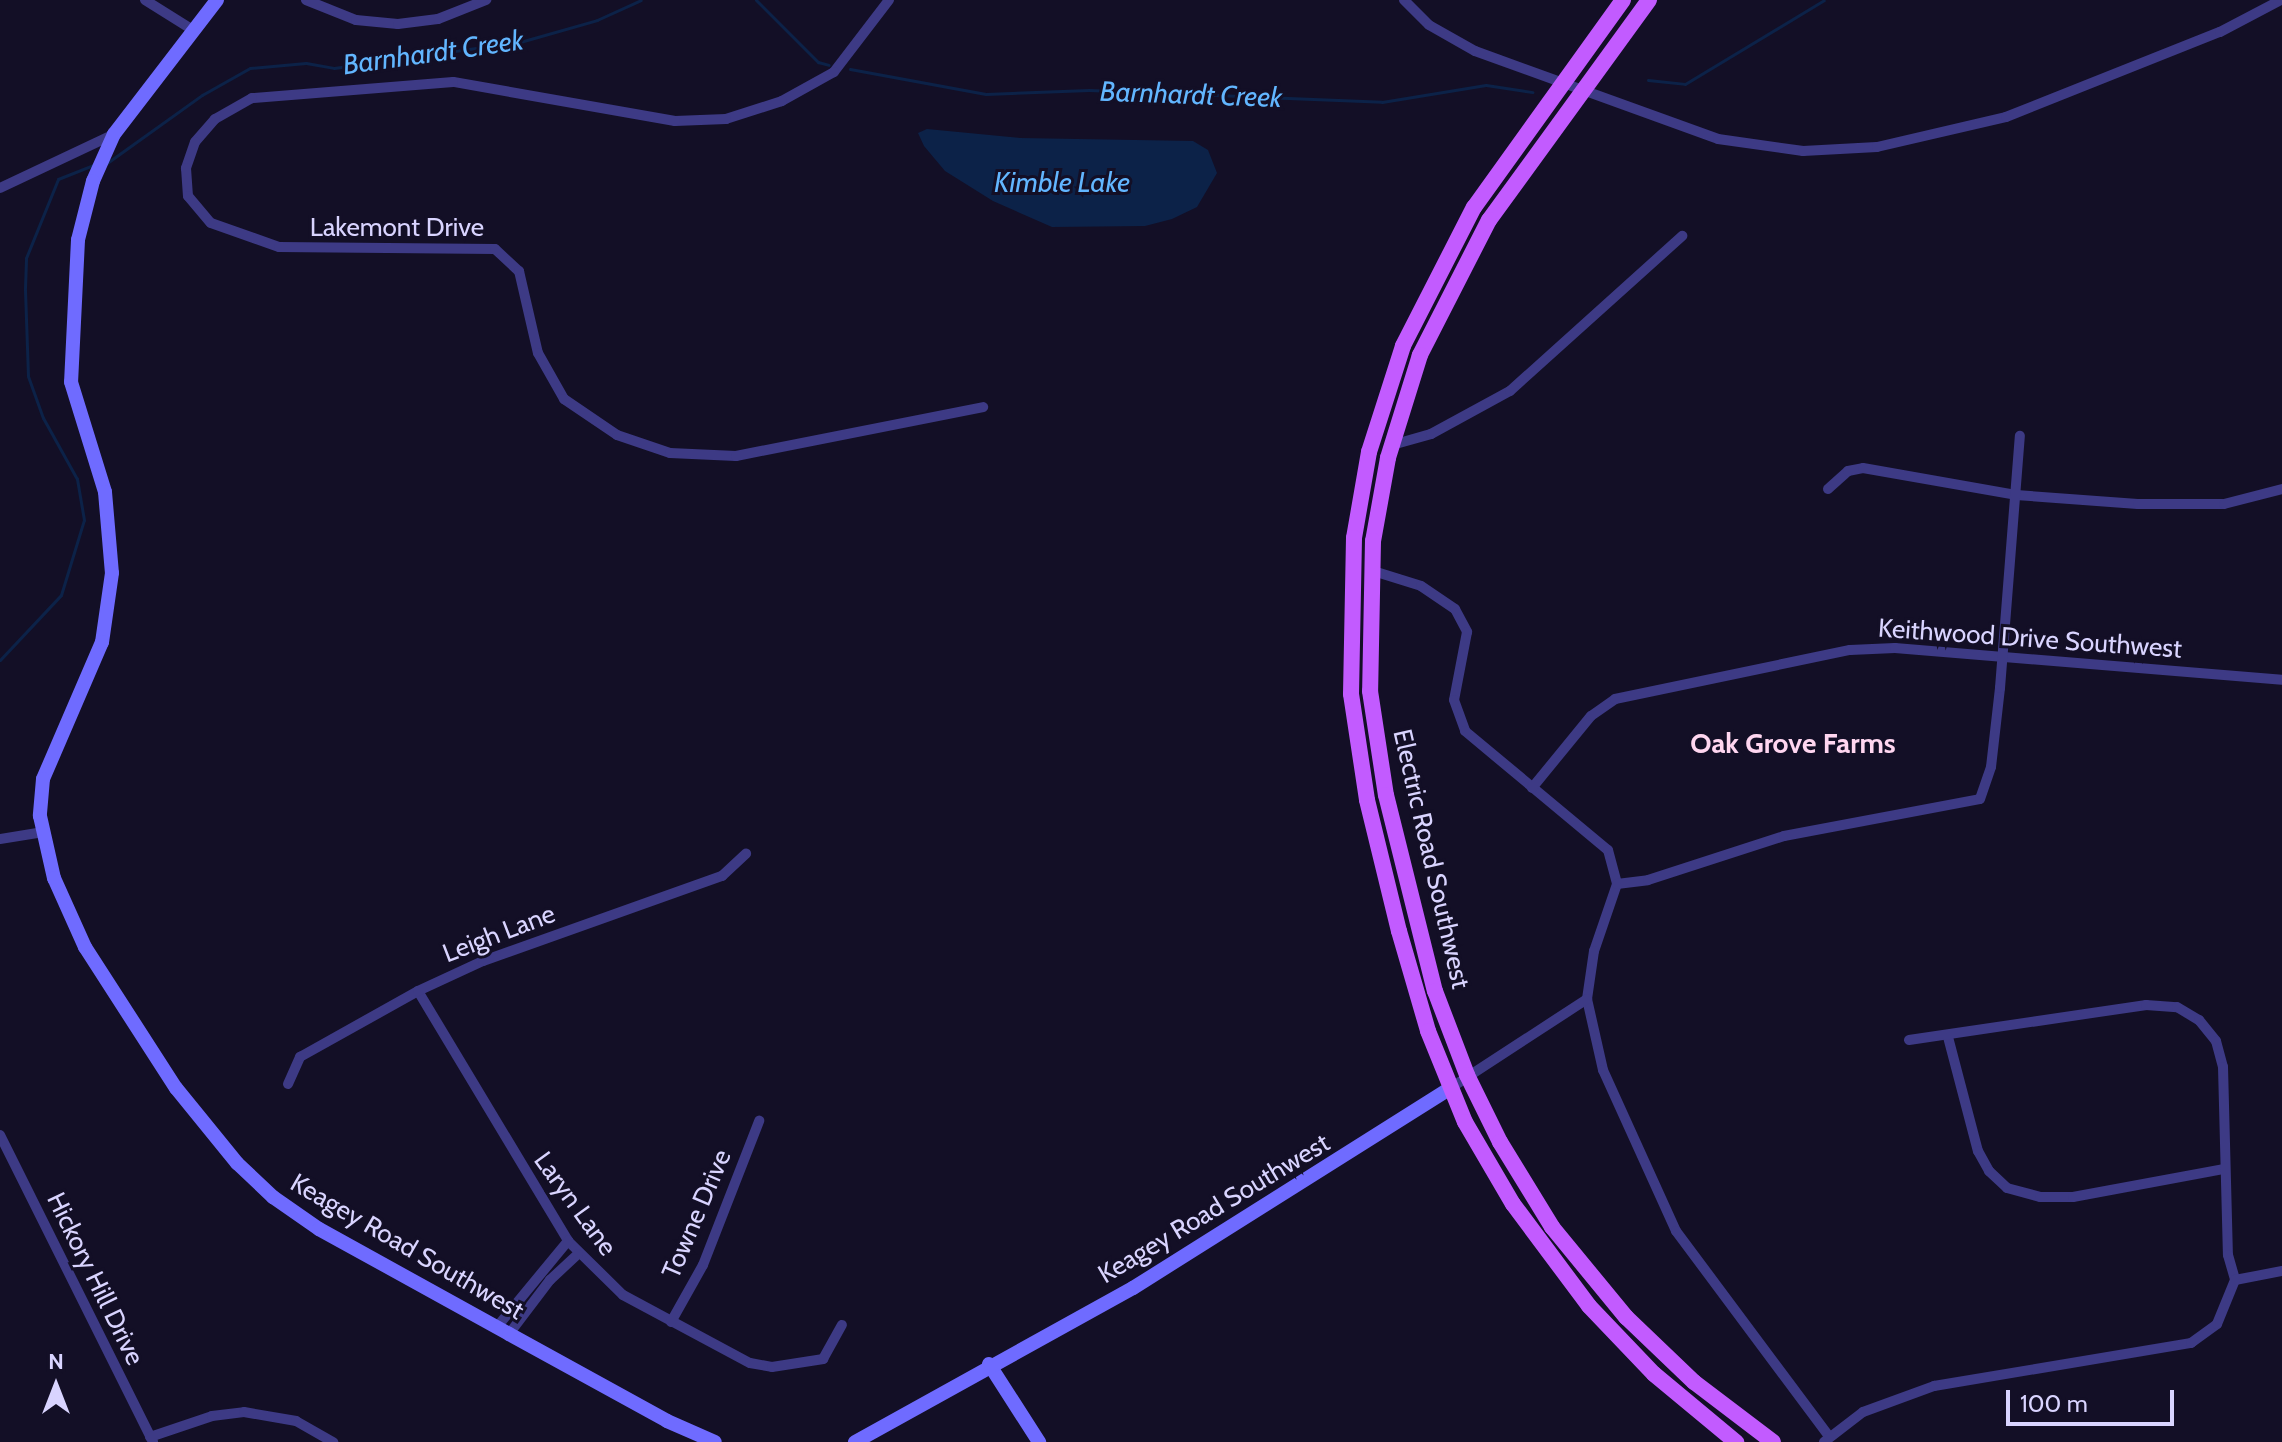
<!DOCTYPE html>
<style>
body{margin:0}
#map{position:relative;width:2282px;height:1442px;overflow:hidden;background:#130f26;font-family:Cabin,sans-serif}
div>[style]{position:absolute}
.water>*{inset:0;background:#0c2248}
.stream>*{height:3px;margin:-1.5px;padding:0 1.5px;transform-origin:1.5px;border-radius:1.5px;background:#0c2248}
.street>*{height:10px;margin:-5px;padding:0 5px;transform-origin:5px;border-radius:5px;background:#3d3a85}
.secondary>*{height:14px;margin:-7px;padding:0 7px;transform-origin:7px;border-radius:7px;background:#6f6bff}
.primary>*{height:16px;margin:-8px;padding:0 8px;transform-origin:8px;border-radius:8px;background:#c25bff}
span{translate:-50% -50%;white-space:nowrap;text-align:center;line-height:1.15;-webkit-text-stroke:6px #130f26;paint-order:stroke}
.street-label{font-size:26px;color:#d9d4ff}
.water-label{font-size:28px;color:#62b6ff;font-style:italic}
.neighbourhood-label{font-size:28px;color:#ffd6f0;font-weight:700}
.north{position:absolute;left:16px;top:1346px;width:80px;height:80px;-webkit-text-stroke:6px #130f26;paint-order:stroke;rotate:0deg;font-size:22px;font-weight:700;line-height:32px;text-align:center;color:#d9d4ff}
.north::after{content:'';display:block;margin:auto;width:28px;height:36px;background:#d9d4ff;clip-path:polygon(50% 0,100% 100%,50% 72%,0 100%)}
.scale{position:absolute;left:2006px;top:1390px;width:168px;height:36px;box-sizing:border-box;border:4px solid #d9d4ff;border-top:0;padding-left:10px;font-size:24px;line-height:28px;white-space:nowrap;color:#d9d4ff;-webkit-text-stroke:6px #130f26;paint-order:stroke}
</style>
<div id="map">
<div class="water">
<i style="clip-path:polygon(927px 129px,1020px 138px,1193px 141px,1208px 150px,1217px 173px,1197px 207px,1172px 219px,1145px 226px,1052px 227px,993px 201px,945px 171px,924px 146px,918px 133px)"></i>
</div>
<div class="stream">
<i style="left:756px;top:0;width:88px;rotate:45deg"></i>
<i style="left:818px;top:62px;width:11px;rotate:15deg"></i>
<i style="left:850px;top:69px;width:138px;rotate:10.4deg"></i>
<i style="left:986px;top:94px;width:103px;rotate:-2.2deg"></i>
<i style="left:1089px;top:90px;width:293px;rotate:2.3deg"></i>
<i style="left:1382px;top:102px;width:105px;rotate:-9.3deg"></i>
<i style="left:1486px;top:85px;width:47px;rotate:8.7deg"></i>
<i style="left:1648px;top:80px;width:37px;rotate:6deg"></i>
<i style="left:1685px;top:84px;width:162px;rotate:-31.1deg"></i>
<i style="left:107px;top:163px;width:117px;rotate:-35.6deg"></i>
<i style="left:202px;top:95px;width:55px;rotate:-29.4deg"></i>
<i style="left:250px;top:68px;width:56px;rotate:-5.1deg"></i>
<i style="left:306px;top:63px;width:28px;rotate:10deg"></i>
<i style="left:334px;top:68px;width:188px;rotate:-8deg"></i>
<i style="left:520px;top:42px;width:80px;rotate:-15.9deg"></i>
<i style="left:597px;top:20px;width:48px;rotate:-24.4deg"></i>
<i style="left:0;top:660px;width:89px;rotate:-46.8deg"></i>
<i style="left:61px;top:595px;width:78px;rotate:-73deg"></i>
<i style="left:84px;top:520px;width:42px;rotate:-99.7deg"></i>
<i style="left:77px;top:479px;width:70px;rotate:-119.1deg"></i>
<i style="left:43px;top:418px;width:45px;rotate:-109.7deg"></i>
<i style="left:28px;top:376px;width:88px;rotate:-92deg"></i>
<i style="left:25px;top:288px;width:30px;rotate:-88deg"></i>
<i style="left:26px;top:258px;width:85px;rotate:-67.9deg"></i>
<i style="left:58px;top:179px;width:41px;rotate:-21.5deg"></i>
</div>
<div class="street">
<i style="left:145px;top:0;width:57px;rotate:32deg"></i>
<i style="left:306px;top:0;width:54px;rotate:21.8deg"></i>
<i style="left:356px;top:20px;width:42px;rotate:5.4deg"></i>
<i style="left:398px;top:24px;width:40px;rotate:-7.1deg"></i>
<i style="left:438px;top:19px;width:52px;rotate:-21.6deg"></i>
<i style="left:889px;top:0;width:91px;rotate:127.4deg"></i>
<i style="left:834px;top:72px;width:60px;rotate:150.9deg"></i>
<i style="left:782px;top:101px;width:59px;rotate:162.2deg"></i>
<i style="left:726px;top:119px;width:51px;rotate:177.8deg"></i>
<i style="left:675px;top:121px;width:225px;rotate:-170deg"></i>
<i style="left:453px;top:82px;width:202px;rotate:175.4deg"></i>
<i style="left:252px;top:98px;width:43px;rotate:150.4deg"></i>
<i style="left:215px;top:119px;width:30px;rotate:131deg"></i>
<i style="left:195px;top:142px;width:28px;rotate:109deg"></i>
<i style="left:186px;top:168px;width:28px;rotate:86deg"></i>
<i style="left:188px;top:196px;width:35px;rotate:50deg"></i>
<i style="left:211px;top:223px;width:72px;rotate:19.4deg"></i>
<i style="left:279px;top:247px;width:216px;rotate:0.5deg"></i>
<i style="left:495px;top:249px;width:33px;rotate:43deg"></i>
<i style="left:519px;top:271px;width:84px;rotate:77deg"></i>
<i style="left:538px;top:353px;width:53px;rotate:60.5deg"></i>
<i style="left:564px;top:399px;width:64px;rotate:34.2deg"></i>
<i style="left:617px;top:435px;width:56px;rotate:18.8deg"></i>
<i style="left:670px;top:453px;width:66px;rotate:2.6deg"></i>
<i style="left:736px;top:456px;width:252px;rotate:-11.2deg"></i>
<i style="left:1404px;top:0;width:35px;rotate:45deg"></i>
<i style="left:1429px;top:25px;width:53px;rotate:29.5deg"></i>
<i style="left:1475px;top:51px;width:258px;rotate:19.9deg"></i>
<i style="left:1718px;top:139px;width:86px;rotate:8deg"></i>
<i style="left:1803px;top:151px;width:74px;rotate:-3.1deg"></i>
<i style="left:1877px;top:147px;width:132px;rotate:-13.1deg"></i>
<i style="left:2006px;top:117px;width:230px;rotate:-21.7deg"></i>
<i style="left:2220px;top:32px;width:69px;rotate:-27.7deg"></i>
<i style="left:0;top:188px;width:126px;rotate:-25.3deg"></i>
<i style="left:1392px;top:445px;width:41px;rotate:-15.8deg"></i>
<i style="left:1431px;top:434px;width:90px;rotate:-28.6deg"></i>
<i style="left:1510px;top:391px;width:232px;rotate:-42deg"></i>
<i style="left:1828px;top:489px;width:27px;rotate:-42deg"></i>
<i style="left:1848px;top:471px;width:15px;rotate:-11deg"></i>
<i style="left:1863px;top:468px;width:155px;rotate:10deg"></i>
<i style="left:2016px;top:495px;width:122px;rotate:4.2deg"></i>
<i style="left:2138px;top:504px;width:86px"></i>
<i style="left:2224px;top:504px;width:60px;rotate:-14.5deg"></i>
<i style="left:1370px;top:570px;width:53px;rotate:17.4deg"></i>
<i style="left:1421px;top:586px;width:41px;rotate:34.1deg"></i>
<i style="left:1455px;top:609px;width:26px;rotate:62deg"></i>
<i style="left:1467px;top:632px;width:69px;rotate:100.8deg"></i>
<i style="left:1454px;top:700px;width:33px;rotate:70deg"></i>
<i style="left:1465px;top:731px;width:186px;rotate:39.8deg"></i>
<i style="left:1608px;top:850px;width:35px;rotate:75deg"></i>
<i style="left:1617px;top:884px;width:71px;rotate:108.9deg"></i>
<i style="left:1594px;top:951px;width:49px;rotate:98.3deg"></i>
<i style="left:1587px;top:999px;width:73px;rotate:77.3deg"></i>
<i style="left:1603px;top:1070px;width:177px;rotate:65.6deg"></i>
<i style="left:1676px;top:1231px;width:256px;rotate:53.3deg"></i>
<i style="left:1532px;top:788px;width:93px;rotate:-50.7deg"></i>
<i style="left:1591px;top:716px;width:29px;rotate:-35deg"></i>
<i style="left:1615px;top:699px;width:240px;rotate:-11.8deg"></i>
<i style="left:1850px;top:650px;width:45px;rotate:-2.5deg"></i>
<i style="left:1895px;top:648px;width:388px;rotate:4.7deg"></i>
<i style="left:0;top:839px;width:44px;rotate:-9.2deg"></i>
<i style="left:1617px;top:884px;width:31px;rotate:-7deg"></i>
<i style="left:1648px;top:880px;width:143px;rotate:-17.9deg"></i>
<i style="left:1784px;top:836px;width:199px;rotate:-10.7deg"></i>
<i style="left:1980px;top:799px;width:34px;rotate:-71deg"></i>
<i style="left:1991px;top:767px;width:80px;rotate:-83.5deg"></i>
<i style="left:2000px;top:688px;width:253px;rotate:-85.5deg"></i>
<i style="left:418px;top:991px;width:292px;rotate:59deg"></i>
<i style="left:568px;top:1241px;width:77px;rotate:44.5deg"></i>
<i style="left:623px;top:1295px;width:144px;rotate:28.2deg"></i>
<i style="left:750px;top:1363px;width:22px;rotate:10deg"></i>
<i style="left:772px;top:1367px;width:52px;rotate:-8.9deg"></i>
<i style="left:823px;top:1359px;width:39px;rotate:-61deg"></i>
<i style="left:1948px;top:1037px;width:118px;rotate:75.3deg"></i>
<i style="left:1978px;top:1151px;width:23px;rotate:61deg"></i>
<i style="left:1989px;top:1171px;width:25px;rotate:43deg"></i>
<i style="left:2007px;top:1188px;width:34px;rotate:15deg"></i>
<i style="left:2040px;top:1197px;width:33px"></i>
<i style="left:2073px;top:1197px;width:154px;rotate:-10.5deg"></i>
<i style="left:1909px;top:1040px;width:240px;rotate:-8.4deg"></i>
<i style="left:2146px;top:1005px;width:31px;rotate:4deg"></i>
<i style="left:2177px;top:1007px;width:26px;rotate:31deg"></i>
<i style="left:2199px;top:1020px;width:27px;rotate:51deg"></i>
<i style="left:2216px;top:1041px;width:27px;rotate:75deg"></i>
<i style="left:2223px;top:1067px;width:188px;rotate:88.5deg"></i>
<i style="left:2228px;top:1255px;width:26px;rotate:74deg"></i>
<i style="left:288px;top:1084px;width:30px;rotate:-66deg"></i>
<i style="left:300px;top:1057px;width:135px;rotate:-29.2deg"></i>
<i style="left:418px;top:991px;width:72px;rotate:-24.8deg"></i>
<i style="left:483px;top:961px;width:254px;rotate:-19.6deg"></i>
<i style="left:722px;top:876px;width:33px;rotate:-43deg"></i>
<i style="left:1449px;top:1089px;width:165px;rotate:-33.1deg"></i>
<i style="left:0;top:1135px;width:343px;rotate:63.5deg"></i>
<i style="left:2235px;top:1280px;width:48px;rotate:-10.8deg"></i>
<i style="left:671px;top:1322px;width:65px;rotate:-60.7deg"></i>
<i style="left:703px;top:1265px;width:155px;rotate:-68.7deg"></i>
<i style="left:497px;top:1327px;width:112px;rotate:-50.5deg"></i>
<i style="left:509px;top:1334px;width:68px;rotate:-52.8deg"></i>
<i style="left:550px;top:1280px;width:38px;rotate:-43deg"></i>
<i style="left:150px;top:1437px;width:65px;rotate:-18.7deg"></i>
<i style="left:212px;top:1416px;width:32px;rotate:-7deg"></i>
<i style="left:244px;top:1412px;width:53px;rotate:9.8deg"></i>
<i style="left:296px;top:1421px;width:43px;rotate:29.6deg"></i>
<i style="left:1824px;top:1442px;width:49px;rotate:-37.6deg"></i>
<i style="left:1863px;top:1412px;width:76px;rotate:-20.1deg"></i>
<i style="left:1934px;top:1386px;width:261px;rotate:-9.5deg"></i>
<i style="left:2191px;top:1343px;width:32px;rotate:-36deg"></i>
<i style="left:2217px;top:1324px;width:48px;rotate:-67.8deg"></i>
</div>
<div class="secondary">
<i style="left:217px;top:0;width:169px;rotate:127.5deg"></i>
<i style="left:114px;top:134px;width:51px;rotate:114.1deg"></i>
<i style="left:93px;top:181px;width:61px;rotate:104.3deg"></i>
<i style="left:78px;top:240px;width:142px;rotate:92.8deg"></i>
<i style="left:71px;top:382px;width:115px;rotate:72.8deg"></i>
<i style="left:105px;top:492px;width:81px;rotate:85.1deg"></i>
<i style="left:112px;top:573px;width:70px;rotate:98.2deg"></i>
<i style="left:102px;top:642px;width:149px;rotate:113.3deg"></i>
<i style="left:43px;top:779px;width:37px;rotate:95deg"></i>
<i style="left:40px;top:816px;width:64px;rotate:77.3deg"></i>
<i style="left:54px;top:878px;width:76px;rotate:65.8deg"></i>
<i style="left:85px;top:947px;width:168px;rotate:57.2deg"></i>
<i style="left:176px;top:1088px;width:97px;rotate:50.9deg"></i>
<i style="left:237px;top:1163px;width:50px;rotate:43.4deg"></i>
<i style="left:273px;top:1197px;width:56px;rotate:34.8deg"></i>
<i style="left:319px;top:1229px;width:217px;rotate:28.9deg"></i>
<i style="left:509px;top:1334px;width:180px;rotate:28.8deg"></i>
<i style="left:667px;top:1421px;width:52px;rotate:23.6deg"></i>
<i style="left:989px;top:1364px;width:93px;rotate:57.3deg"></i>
<i style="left:855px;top:1442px;width:318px;rotate:-29deg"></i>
<i style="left:1133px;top:1288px;width:373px;rotate:-32.2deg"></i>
</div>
<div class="primary">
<i style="left:1623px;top:0;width:255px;rotate:125.7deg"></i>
<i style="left:1474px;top:207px;width:156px;rotate:117.1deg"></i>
<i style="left:1403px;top:346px;width:111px;rotate:107.8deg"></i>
<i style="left:1369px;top:452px;width:87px;rotate:99.9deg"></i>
<i style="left:1354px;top:538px;width:156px;rotate:91.1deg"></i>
<i style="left:1351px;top:694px;width:107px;rotate:81.4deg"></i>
<i style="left:1367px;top:800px;width:135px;rotate:76.3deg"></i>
<i style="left:1399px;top:931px;width:104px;rotate:73.8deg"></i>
<i style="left:1428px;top:1031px;width:98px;rotate:67.9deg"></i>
<i style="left:1465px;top:1122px;width:95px;rotate:59.7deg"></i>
<i style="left:1513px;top:1204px;width:127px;rotate:53.3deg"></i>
<i style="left:1589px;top:1306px;width:94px;rotate:46.3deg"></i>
<i style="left:1654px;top:1374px;width:107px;rotate:39.7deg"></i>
<i style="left:1649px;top:0;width:272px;rotate:126deg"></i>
<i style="left:1489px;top:220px;width:152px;rotate:117.1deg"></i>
<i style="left:1420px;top:355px;width:108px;rotate:107.3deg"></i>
<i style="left:1388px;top:458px;width:84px;rotate:100.2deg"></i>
<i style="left:1373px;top:541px;width:150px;rotate:91.1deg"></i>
<i style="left:1370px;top:691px;width:105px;rotate:81.3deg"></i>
<i style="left:1386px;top:795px;width:202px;rotate:76deg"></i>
<i style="left:1435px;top:991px;width:90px;rotate:69.1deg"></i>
<i style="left:1467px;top:1075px;width:75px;rotate:63.8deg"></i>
<i style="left:1500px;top:1142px;width:100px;rotate:58.5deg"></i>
<i style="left:1552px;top:1227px;width:117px;rotate:50.6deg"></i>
<i style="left:1626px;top:1317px;width:94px;rotate:43.7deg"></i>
<i style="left:1694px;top:1382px;width:99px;rotate:37.2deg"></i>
</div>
<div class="street-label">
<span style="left:397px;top:228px">Lakemont Drive</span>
<span style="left:2030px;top:639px;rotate:4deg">Keithwood Drive Southwest</span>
<span style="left:1431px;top:859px;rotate:77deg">Electric Road Southwest</span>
<span style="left:499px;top:934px;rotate:-21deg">Leigh Lane</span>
<span style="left:575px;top:1204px;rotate:54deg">Laryn Lane</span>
<span style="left:1214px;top:1209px;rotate:-31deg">Keagey Road Southwest</span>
<span style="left:697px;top:1214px;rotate:-67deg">Towne Drive</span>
<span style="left:407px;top:1247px;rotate:30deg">Keagey Road Southwest</span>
<span style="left:95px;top:1279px;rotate:64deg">Hickory Hill Drive</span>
</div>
<div class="water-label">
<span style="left:433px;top:52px;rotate:-8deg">Barnhardt Creek</span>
<span style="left:1191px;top:94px;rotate:2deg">Barnhardt Creek</span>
<span style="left:1062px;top:182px">Kimble Lake</span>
</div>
<div class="neighbourhood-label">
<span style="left:1793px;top:743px">Oak Grove Farms</span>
</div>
<div class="north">N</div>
<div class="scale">100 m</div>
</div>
